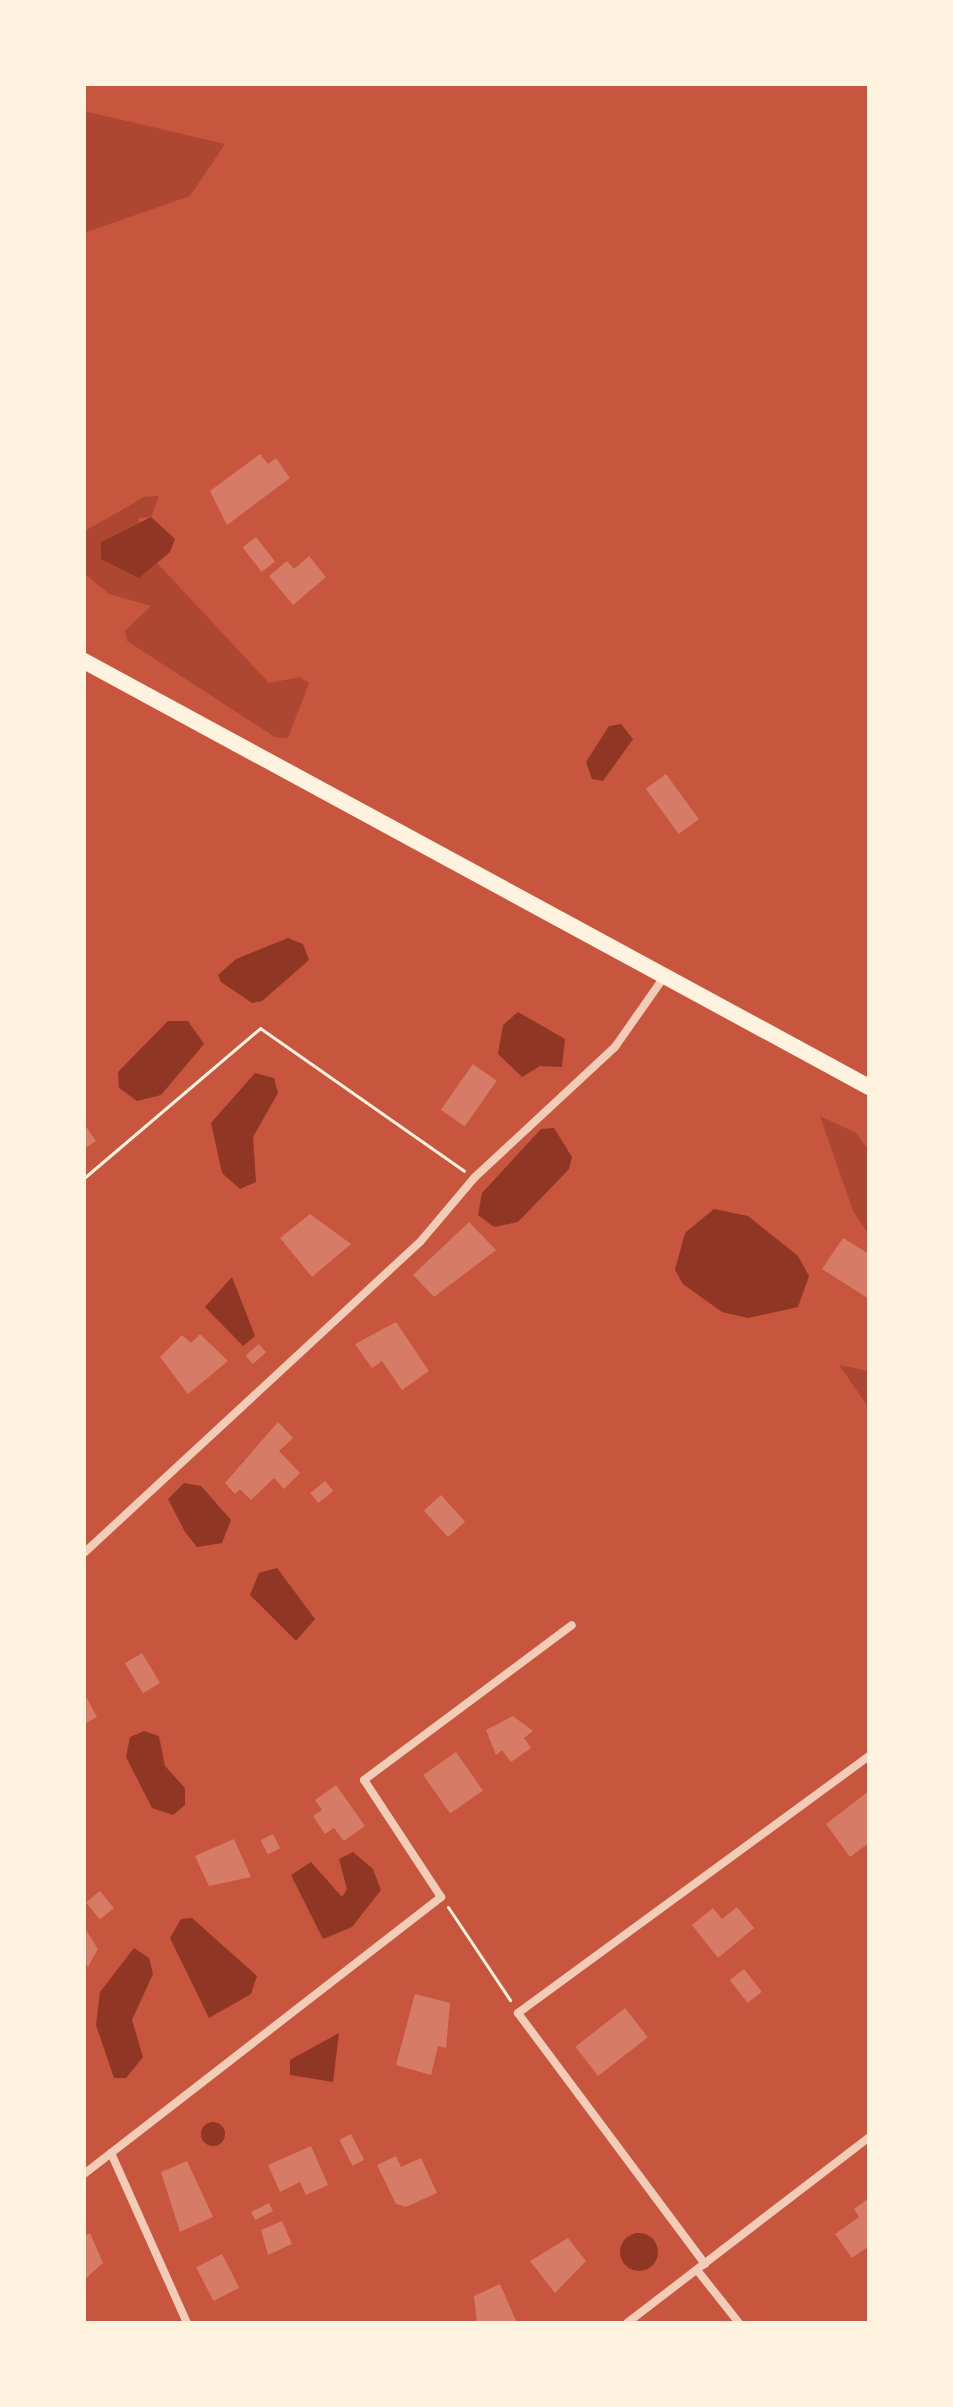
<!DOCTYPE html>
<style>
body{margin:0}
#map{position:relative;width:953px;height:2407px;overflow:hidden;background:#c8553d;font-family:"Crimson Pro",serif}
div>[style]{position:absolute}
.green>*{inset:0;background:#ae4732}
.water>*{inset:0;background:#8f3625}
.round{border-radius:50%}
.building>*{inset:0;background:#d67c66;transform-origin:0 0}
.path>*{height:3px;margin:-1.5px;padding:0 1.5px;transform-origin:1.5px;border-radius:1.5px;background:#fff3e0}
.minor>*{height:8px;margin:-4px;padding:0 4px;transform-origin:4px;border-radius:4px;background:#f1ccb7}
.primary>*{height:16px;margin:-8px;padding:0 8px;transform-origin:8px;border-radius:8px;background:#fff3e0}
span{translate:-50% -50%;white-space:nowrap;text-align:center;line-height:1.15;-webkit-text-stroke:7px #fff3e0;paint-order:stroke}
.frame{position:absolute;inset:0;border:86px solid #fff3e0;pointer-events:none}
</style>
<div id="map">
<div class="green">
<i style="clip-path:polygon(84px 111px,225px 144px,190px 196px,84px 233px)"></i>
<i style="clip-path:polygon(159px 496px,151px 517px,139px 518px,139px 578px,157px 563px,269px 683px,300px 677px,309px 683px,288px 738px,275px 737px,127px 641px,125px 631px,151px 606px,109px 594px,84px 573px,85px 531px,144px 497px)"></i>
<i style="clip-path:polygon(820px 1116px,856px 1133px,869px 1151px,869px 1235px,853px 1211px)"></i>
<i style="clip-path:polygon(839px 1365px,869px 1371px,869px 1408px)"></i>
</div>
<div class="water">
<i style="clip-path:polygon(151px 517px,175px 539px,170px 552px,139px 578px,101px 559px,101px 542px)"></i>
<i style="clip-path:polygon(621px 724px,633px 739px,603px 781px,592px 779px,586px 762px,609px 726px)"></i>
<i style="clip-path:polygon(288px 938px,303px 944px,309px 960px,262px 1001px,252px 1003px,221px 982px,218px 975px,236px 959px)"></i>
<i style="clip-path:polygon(518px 1012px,565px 1039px,562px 1067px,540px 1066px,522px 1077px,498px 1054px,503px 1025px)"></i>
<i style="clip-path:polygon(168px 1021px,188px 1021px,204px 1044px,161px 1095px,137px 1101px,119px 1088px,118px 1072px)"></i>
<i style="clip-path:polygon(255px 1073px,274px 1078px,278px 1093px,253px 1137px,256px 1182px,240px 1189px,222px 1173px,211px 1123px)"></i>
<i style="clip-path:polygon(554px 1128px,572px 1157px,569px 1169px,518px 1222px,494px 1227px,478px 1215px,482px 1193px,541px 1129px)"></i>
<i style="clip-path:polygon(714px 1209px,748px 1216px,798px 1256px,809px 1276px,798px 1307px,748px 1318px,722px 1312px,683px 1284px,675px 1270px,685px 1233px)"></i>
<i style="clip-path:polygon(232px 1277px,255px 1336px,243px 1346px,205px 1307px)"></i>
<i style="clip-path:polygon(184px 1483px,201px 1486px,231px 1520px,222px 1543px,197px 1547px,185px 1532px,168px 1499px)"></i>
<i style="clip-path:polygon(277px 1568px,315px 1619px,296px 1641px,250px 1595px,259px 1573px)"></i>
<i style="clip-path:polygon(144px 1731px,159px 1736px,165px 1766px,185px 1788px,185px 1805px,173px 1815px,152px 1808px,126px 1757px,130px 1737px)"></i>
<i style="clip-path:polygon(353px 1852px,373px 1869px,381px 1890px,352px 1927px,323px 1939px,291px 1875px,311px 1862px,342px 1897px,347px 1889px,339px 1859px)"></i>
<i style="clip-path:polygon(192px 1918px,257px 1976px,251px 1994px,209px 2018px,170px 1938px,181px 1919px)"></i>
<i style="clip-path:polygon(134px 1948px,149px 1958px,153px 1974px,132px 2020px,143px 2057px,126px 2078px,114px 2078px,96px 2025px,100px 1992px)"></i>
<i style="clip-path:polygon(339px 2033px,333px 2082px,290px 2075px,290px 2060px)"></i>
<i class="round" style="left:201px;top:2122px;width:24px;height:24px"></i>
<i class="round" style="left:620px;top:2233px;width:38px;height:38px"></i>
</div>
<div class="building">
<i style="clip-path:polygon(260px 454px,268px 464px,276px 458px,290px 478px,227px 525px,210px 491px)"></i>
<i style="left:256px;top:537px;width:31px;height:17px;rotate:52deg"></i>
<i style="clip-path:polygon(309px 556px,326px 577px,293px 605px,269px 576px,287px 561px,294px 569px)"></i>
<i style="left:666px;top:774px;width:56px;height:25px;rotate:54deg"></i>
<i style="left:473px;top:1064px;width:29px;height:56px;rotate:35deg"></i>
<i style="clip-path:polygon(84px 1124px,96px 1141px,84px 1149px)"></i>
<i style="clip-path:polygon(310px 1214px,351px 1244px,312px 1277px,280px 1238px)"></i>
<i style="clip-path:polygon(469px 1222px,496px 1250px,434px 1297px,413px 1275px)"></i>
<i style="clip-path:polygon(843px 1238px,869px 1254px,869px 1299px,822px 1269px)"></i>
<i style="clip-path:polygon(396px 1322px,429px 1371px,402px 1390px,382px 1361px,372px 1368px,355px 1344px)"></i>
<i style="clip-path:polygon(200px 1334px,228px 1361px,188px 1394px,160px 1357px,182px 1335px,191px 1343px)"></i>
<i style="left:259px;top:1344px;width:11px;height:18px;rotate:49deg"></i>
<i style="clip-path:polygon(278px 1422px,293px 1438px,279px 1451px,300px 1473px,284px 1489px,274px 1478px,251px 1500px,240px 1489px,235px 1494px,225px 1483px)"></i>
<i style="left:325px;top:1481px;width:13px;height:19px;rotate:51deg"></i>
<i style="left:441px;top:1495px;width:36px;height:23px;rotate:48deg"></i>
<i style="left:142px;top:1653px;width:35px;height:20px;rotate:59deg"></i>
<i style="clip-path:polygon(84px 1693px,97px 1717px,84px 1724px)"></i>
<i style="clip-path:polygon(513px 1716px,533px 1731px,524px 1738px,531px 1748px,511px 1762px,502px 1750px,496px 1755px,486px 1730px)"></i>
<i style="left:456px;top:1752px;width:47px;height:40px;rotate:55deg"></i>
<i style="clip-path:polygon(336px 1785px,365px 1826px,344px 1841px,334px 1828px,325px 1834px,313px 1816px,322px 1810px,315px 1800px)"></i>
<i style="clip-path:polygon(869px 1791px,869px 1843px,850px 1857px,826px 1824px)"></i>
<i style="left:273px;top:1834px;width:16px;height:14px;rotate:63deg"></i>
<i style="clip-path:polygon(234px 1839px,251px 1877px,209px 1886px,195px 1856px)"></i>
<i style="left:100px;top:1891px;width:22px;height:18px;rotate:51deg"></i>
<i style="clip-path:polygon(737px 1907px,754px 1928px,718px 1958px,692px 1925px,713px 1908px,722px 1919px)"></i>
<i style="clip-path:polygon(84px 1927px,98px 1949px,88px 1967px,84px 1960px)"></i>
<i style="left:744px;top:1969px;width:29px;height:18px;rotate:52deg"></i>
<i style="clip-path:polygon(415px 1994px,450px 2003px,446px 2048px,438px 2046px,431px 2075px,396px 2065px)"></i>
<i style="left:625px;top:2008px;width:37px;height:63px;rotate:52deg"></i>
<i style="left:351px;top:2134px;width:29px;height:13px;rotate:63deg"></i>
<i style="clip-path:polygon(311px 2146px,328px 2185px,306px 2195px,300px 2182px,280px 2192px,268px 2165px)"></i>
<i style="clip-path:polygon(396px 2156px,401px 2167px,421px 2158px,437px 2193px,406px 2207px,396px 2204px,377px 2165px)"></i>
<i style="clip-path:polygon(187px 2161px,213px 2217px,180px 2232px,161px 2172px)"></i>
<i style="clip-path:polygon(869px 2198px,869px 2246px,852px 2258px,835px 2234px,859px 2217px,854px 2209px)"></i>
<i style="left:269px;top:2203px;width:9px;height:20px;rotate:63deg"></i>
<i style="clip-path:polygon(282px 2221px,292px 2244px,268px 2255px,261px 2230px)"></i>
<i style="clip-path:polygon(90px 2233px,103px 2263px,84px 2280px,84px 2236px)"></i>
<i style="clip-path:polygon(568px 2238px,586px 2261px,555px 2293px,530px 2261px)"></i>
<i style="left:222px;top:2254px;width:38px;height:29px;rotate:63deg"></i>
<i style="clip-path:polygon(500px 2284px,517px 2323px,477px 2323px,474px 2296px)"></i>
</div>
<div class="path">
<i style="left:84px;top:1178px;width:231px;rotate:-40.4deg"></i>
<i style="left:260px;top:1028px;width:249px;rotate:35deg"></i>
<i style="left:448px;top:1907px;width:112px;rotate:56.3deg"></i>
</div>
<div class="minor">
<i style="left:84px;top:1553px;width:458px;rotate:-42.8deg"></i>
<i style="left:420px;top:1242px;width:84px;rotate:-49.8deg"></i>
<i style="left:474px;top:1178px;width:192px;rotate:-42.9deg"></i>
<i style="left:615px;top:1047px;width:85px;rotate:-55deg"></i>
<i style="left:111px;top:2153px;width:186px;rotate:65.9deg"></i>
<i style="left:84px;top:2174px;width:452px;rotate:-37.8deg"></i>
<i style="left:441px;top:1897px;width:140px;rotate:-123.3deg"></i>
<i style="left:364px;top:1780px;width:259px;rotate:-36.7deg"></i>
<i style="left:705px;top:2264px;width:313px;rotate:-126.7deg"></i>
<i style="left:518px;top:2013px;width:435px;rotate:-36.2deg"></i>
<i style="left:697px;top:2270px;width:68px;rotate:51.6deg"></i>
<i style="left:627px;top:2323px;width:305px;rotate:-37.5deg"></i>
</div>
<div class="primary">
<i style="left:84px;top:661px;width:893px;rotate:28.49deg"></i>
</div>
<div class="frame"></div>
</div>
